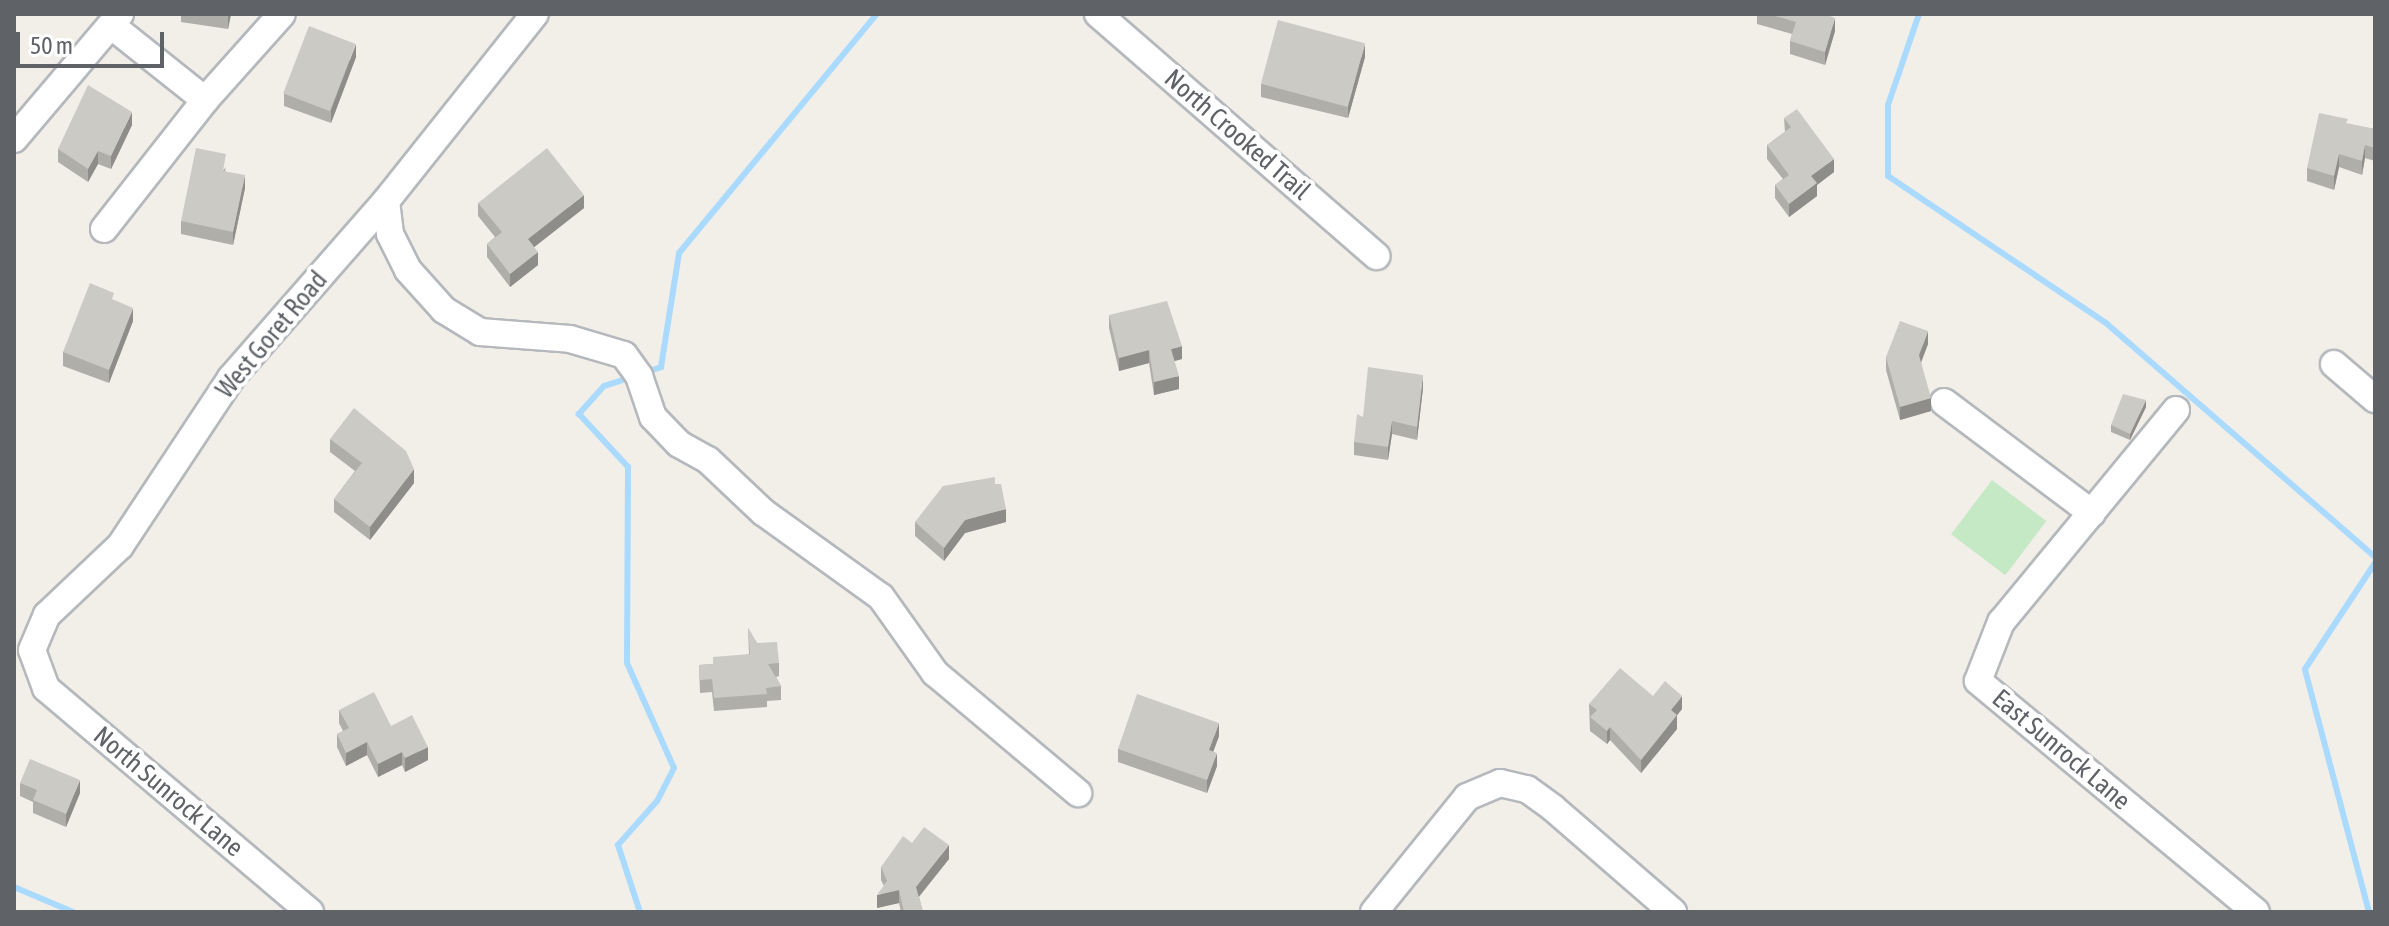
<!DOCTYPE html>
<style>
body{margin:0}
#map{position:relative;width:2389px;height:926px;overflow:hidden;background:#f1efe8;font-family:"Asap Condensed",sans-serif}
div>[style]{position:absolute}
.green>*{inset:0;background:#c5e8c5;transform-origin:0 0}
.stream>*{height:6px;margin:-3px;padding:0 3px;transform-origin:3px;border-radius:3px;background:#aadaff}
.roads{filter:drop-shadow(2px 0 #b5b8bc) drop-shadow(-2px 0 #b5b8bc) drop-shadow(0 2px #b5b8bc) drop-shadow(0 -2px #b5b8bc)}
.minor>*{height:26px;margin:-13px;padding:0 13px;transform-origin:13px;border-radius:13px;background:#fff}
.wall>*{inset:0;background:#afaea9}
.shaded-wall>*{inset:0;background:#8f8d8a}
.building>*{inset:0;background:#cccac5;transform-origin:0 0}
span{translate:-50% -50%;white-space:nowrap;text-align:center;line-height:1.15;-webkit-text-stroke:8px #fff;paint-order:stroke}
.street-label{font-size:26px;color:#5f6368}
.frame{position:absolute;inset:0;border:16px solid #5f6368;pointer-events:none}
.scale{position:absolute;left:16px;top:32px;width:148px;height:36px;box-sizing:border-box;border:4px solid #5f6368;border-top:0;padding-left:10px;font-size:24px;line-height:28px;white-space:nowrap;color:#5f6368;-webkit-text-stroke:6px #fff;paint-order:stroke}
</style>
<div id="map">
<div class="green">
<i style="left:1992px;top:480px;width:68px;height:68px;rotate:37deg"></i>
</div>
<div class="stream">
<i style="left:1919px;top:14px;width:96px;rotate:108.8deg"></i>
<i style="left:1888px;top:105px;width:71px;rotate:90deg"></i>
<i style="left:1888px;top:176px;width:263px;rotate:34deg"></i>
<i style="left:2106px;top:323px;width:357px;rotate:41deg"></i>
<i style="left:646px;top:372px;width:16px;rotate:-18deg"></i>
<i style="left:661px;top:367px;width:115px;rotate:-81deg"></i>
<i style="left:679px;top:253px;width:310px;rotate:-50.4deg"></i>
<i style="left:632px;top:377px;width:29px;rotate:162deg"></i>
<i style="left:604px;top:386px;width:38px;rotate:132deg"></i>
<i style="left:579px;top:414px;width:72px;rotate:47.2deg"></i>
<i style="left:628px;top:467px;width:196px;rotate:90.3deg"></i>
<i style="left:627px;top:663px;width:115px;rotate:65.9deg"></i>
<i style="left:674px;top:768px;width:37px;rotate:117deg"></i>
<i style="left:657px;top:801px;width:59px;rotate:131.6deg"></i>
<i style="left:618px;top:845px;width:71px;rotate:71.8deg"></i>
<i style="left:14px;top:887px;width:64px;rotate:23deg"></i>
<i style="left:2369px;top:912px;width:251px;rotate:-104.8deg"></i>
<i style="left:2305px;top:669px;width:127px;rotate:-56.6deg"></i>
</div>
<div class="roads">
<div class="minor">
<i style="left:1098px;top:14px;width:369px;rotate:41deg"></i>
<i style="left:112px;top:26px;width:119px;rotate:38.5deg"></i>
<i style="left:205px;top:100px;width:115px;rotate:-48.2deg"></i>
<i style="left:14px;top:139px;width:164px;rotate:-49.7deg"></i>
<i style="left:386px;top:201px;width:33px;rotate:83deg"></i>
<i style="left:390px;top:234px;width:40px;rotate:63.4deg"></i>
<i style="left:408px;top:270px;width:54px;rotate:48deg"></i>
<i style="left:444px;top:310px;width:42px;rotate:31.4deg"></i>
<i style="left:480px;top:332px;width:90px;rotate:4.4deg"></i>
<i style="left:570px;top:339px;width:56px;rotate:16.5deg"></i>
<i style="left:624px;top:355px;width:26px;rotate:54deg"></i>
<i style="left:639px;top:376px;width:43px;rotate:71.1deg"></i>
<i style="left:653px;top:417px;width:37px;rotate:46deg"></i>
<i style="left:679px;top:444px;width:33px;rotate:29deg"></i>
<i style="left:708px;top:460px;width:76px;rotate:43.4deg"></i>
<i style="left:763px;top:512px;width:145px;rotate:35.8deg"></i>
<i style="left:881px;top:597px;width:93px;rotate:54.6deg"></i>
<i style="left:935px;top:673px;width:187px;rotate:40deg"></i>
<i style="left:104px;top:229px;width:164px;rotate:-51.9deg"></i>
<i style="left:2334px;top:364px;width:54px;rotate:40.5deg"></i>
<i style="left:1944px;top:402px;width:185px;rotate:36.9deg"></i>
<i style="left:2176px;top:410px;width:275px;rotate:129.5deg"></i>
<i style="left:2001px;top:622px;width:63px;rotate:111.3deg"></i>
<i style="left:1978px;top:681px;width:361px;rotate:39.7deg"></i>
<i style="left:310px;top:912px;width:346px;rotate:-139.7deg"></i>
<i style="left:46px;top:688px;width:40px;rotate:-110.2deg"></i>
<i style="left:32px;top:650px;width:38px;rotate:-67deg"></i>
<i style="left:47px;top:615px;width:100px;rotate:-43.4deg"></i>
<i style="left:120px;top:546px;width:201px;rotate:-56.5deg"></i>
<i style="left:231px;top:378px;width:235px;rotate:-48.8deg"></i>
<i style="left:386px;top:201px;width:239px;rotate:-51.5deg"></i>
<i style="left:1374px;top:912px;width:148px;rotate:-51deg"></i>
<i style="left:1467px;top:797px;width:36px;rotate:-23deg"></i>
<i style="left:1500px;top:783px;width:28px;rotate:13deg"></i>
<i style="left:1527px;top:789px;width:32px;rotate:36deg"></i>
<i style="left:1553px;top:808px;width:159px;rotate:40.9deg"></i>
</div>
</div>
<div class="wall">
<i style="clip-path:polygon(181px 14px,231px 14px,228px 29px,181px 22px)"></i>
<i style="clip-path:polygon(1757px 14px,1828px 14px,1835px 31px,1825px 65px,1790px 54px,1790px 41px,1792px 34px,1757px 24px)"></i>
<i style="clip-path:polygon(356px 57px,331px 123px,284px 106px,284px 93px)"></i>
<i style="clip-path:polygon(1365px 57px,1348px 118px,1261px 97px,1261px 84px)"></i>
<i style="clip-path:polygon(1784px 118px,1834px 172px,1817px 185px,1817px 196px,1789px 217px,1775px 198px,1775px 185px,1783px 179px,1767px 159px,1767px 145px,1785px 132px)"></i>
<i style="clip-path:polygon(2348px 124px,2375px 129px,2375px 161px,2365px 158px,2362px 175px,2339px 167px,2334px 190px,2307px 181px,2307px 168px)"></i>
<i style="clip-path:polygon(132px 125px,111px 169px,98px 164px,88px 182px,58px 162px,58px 149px)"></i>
<i style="clip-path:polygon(226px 167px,225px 171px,245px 188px,233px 245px,181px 234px,181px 221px)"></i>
<i style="clip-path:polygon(478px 203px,584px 208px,534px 247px,538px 265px,510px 287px,487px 257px,487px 244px,495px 237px,478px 216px)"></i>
<i style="clip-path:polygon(114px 300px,133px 321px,109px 383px,63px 366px,63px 352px)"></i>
<i style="clip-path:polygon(1109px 315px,1182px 359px,1174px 361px,1179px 389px,1154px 395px,1149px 363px,1119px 371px,1109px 328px)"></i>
<i style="clip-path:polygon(1928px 344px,1921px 362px,1931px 411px,1900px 420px,1886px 370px,1886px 357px)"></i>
<i style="clip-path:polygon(1423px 388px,1417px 440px,1392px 434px,1388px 460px,1354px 455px,1354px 442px,1363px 417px)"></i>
<i style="clip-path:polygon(2146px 407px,2130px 440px,2111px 432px,2111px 425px)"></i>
<i style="clip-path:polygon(330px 439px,414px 483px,370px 540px,334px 512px,334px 499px,355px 471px,330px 452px)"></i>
<i style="clip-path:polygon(995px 484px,1006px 522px,965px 533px,944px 561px,915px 536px,915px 522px)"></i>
<i style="clip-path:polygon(748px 628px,757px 643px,779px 663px,779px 676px,776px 677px,781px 686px,781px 700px,767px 701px,767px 707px,714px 711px,712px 692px,700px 693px,699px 665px,713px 664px,749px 654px)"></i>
<i style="clip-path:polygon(1653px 696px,1682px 709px,1677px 715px,1677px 729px,1641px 773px,1610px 740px,1607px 744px,1590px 731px,1589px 704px)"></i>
<i style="clip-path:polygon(339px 710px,391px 726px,428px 760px,405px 772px,402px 765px,378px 777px,367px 755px,346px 766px,337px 747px,337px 734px,343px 731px,339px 723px)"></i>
<i style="clip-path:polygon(1219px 736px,1213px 752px,1217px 766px,1207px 793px,1118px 762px,1118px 749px)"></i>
<i style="clip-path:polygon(20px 783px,80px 793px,66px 827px,33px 813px,33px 802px,20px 796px)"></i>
<i style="clip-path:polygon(912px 843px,949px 859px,919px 897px,923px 912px,901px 912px,899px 903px,877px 908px,884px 886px,881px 880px,881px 867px)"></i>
</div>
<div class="shaded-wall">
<i style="clip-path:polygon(228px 14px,231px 14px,228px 29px)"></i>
<i style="clip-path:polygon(1835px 18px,1835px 31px,1825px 65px,1825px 52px)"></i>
<i style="clip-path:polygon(356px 44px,356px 57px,331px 123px,331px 110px)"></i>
<i style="clip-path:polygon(1365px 44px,1365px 57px,1348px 118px,1348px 105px)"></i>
<i style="clip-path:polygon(132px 112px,132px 125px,111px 169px,111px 156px)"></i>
<i style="clip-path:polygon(2365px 145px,2365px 158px,2362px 175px,2362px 161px)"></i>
<i style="clip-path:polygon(98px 151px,98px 164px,88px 182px,88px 169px)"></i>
<i style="clip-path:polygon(2339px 154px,2339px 167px,2334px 190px,2334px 176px)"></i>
<i style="clip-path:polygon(1834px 159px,1834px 172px,1817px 185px,1817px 196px,1789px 217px,1789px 204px,1811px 176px)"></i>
<i style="clip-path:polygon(245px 175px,245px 188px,233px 245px,233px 232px)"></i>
<i style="clip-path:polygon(584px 195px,584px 208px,528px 252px,528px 239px)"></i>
<i style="clip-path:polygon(538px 252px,538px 265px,510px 287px,510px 274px)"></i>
<i style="clip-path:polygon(133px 308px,133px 321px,109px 383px,109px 370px)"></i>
<i style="clip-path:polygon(1928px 331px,1928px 344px,1919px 368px,1919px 355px)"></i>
<i style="clip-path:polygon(1182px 346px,1182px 359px,1171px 362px,1171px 349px)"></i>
<i style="clip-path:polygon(1149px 350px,1149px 363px,1119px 371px,1119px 358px)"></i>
<i style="clip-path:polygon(1423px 375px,1423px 388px,1417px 440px,1417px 427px)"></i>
<i style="clip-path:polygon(1179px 376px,1179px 389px,1154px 395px,1154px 382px)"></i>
<i style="clip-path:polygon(1931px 398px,1931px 411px,1900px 420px,1900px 407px)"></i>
<i style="clip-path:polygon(2146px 400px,2146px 407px,2130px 440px,2130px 434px)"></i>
<i style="clip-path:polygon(1392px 421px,1392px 434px,1388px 460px,1388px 447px)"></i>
<i style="clip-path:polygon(414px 469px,414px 483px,370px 540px,370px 527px)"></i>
<i style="clip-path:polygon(1006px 509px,1006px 522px,965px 533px,944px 561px,944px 548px,965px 520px)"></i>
<i style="clip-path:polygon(1682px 696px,1682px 709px,1671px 723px,1671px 710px)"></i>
<i style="clip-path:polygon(1677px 715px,1677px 729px,1641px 773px,1641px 760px)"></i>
<i style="clip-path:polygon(1219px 723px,1219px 736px,1209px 763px,1209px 750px)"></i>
<i style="clip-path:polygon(1610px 727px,1610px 740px,1607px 744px,1607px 731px)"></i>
<i style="clip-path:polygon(367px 742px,367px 755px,346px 766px,346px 753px)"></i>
<i style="clip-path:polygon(428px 747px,428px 760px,405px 772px,405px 758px)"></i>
<i style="clip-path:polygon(402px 752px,402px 765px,378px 777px,378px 764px)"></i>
<i style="clip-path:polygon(1217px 753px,1217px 766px,1207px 793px,1207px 780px)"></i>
<i style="clip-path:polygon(80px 780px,80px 793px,66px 827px,66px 814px)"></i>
<i style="clip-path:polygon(949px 845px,949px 859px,916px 900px,916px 887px)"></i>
<i style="clip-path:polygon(899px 890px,899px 903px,877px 908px,877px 895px)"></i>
</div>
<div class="building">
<i style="clip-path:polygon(1768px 14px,1824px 14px,1835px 18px,1825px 52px,1790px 41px,1796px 22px)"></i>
<i style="left:1278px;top:20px;width:90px;height:66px;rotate:15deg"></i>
<i style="left:309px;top:26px;width:50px;height:72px;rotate:21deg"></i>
<i style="clip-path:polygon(88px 85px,132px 112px,111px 156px,98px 151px,88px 169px,58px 149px)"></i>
<i style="clip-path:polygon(1797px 109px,1834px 159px,1811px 176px,1817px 183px,1789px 204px,1775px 185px,1789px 175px,1767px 145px,1791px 127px,1784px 118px)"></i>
<i style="clip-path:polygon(2319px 113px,2348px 119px,2346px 123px,2375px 129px,2375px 148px,2365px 145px,2362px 161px,2339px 154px,2334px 176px,2307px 168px)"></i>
<i style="clip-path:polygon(196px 148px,226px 154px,223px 171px,245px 175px,233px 232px,181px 221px)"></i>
<i style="clip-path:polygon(547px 148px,584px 195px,528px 239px,538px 252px,510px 274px,487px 244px,502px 232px,478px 203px)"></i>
<i style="clip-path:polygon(90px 283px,114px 293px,112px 299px,133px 308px,109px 370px,63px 352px)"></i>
<i style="clip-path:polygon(1167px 301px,1182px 346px,1171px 349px,1179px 376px,1154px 382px,1149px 350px,1119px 358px,1109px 315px)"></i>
<i style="clip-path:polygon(1900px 321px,1928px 331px,1919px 355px,1931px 398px,1900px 407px,1886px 357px)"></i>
<i style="clip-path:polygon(1368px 367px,1423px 375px,1417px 427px,1392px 421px,1388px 447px,1354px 442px,1357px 414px,1363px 417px)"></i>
<i style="clip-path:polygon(2123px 394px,2146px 400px,2130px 434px,2111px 425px)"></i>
<i style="clip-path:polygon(354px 408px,406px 451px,414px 469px,370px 527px,334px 499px,362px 463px,330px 439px)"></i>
<i style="clip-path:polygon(995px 477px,995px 484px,1001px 484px,1006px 509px,965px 520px,944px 548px,915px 522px,943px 486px)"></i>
<i style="clip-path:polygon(748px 628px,757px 643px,777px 642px,779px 663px,768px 664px,781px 686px,766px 688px,767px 694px,714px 698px,712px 679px,700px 680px,699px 665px,713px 664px,713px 657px,750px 654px)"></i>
<i style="clip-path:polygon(1620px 668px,1653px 696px,1665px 681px,1682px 696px,1671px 710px,1677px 715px,1641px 760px,1610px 727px,1607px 731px,1590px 717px,1597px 710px,1589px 704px)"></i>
<i style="clip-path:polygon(374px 692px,391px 726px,412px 715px,428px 747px,405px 758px,402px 752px,378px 764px,367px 742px,346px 753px,337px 734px,349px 728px,339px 710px)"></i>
<i style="clip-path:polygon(1137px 694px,1219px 723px,1209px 750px,1217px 753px,1207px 780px,1118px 749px)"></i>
<i style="clip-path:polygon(30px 759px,80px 780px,66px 814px,33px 800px,37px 790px,20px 783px)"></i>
<i style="clip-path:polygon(924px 827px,949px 845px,916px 887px,923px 912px,904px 912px,899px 890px,877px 895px,887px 881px,881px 867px,903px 836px,912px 843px)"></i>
</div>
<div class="street-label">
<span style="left:1237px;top:135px;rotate:41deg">North Crooked Trail</span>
<span style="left:272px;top:335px;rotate:-50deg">West Goret Road</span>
<span style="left:2061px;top:750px;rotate:40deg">East Sunrock Lane</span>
<span style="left:168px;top:792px;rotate:40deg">North Sunrock Lane</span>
</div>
<div class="frame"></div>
<div class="scale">50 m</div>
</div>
